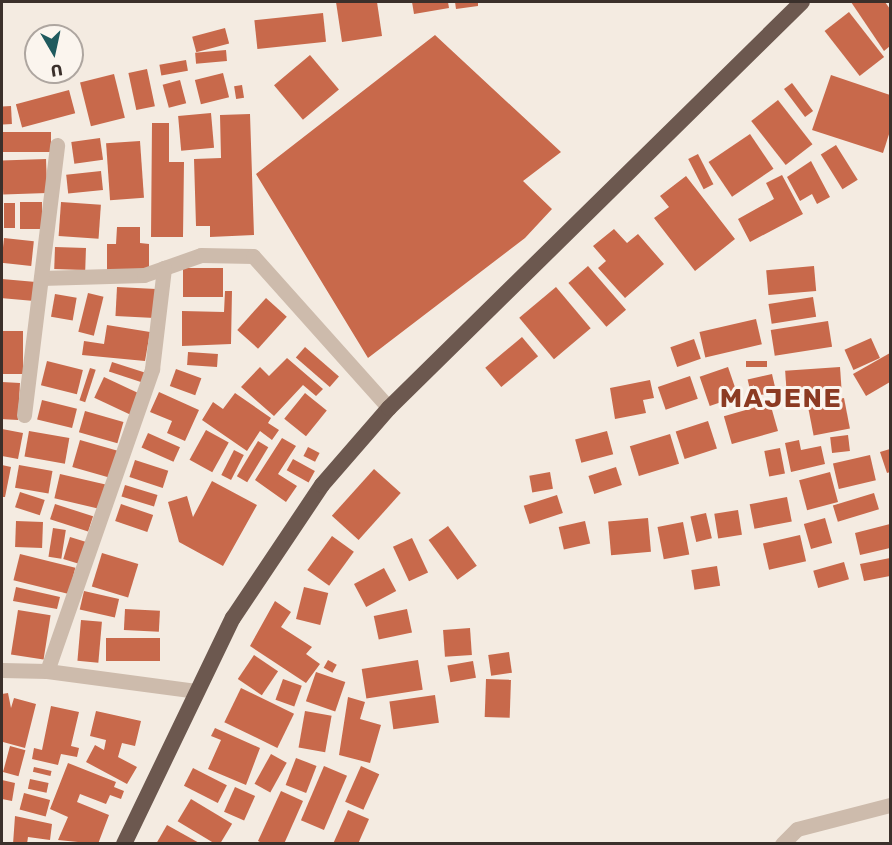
<!DOCTYPE html>
<style>
body{margin:0}
#map{position:relative;width:892px;height:845px;overflow:hidden;background:#f4ebe1;font-family:Rubik,sans-serif}
div>[style]{position:absolute}
.building>*{inset:0;background:#c8694b;transform-origin:0 0}
.minor>*{height:15px;margin:-7.5px;padding:0 7.5px;transform-origin:7.5px;border-radius:7.5px;background:#cdbbac}
.trunk>*{height:16px;margin:-8px;padding:0 8px;transform-origin:8px;border-radius:8px;background:#6c584f}
span{translate:-50% -50%;white-space:nowrap;text-align:center;line-height:1.15;-webkit-text-stroke:6px #fbf5ee;paint-order:stroke}
.district-label{font-size:27px;color:#8c3b22;font-weight:700;letter-spacing:1.5px}
.frame{position:absolute;inset:0;border:3px solid #3b302b;pointer-events:none}
.north{position:absolute;left:24px;top:24px;width:60px;height:60px;box-sizing:border-box;background:#fbf5ee;border:2px solid #aea6a0;border-radius:50%;rotate:171deg;font-size:16px;font-weight:700;line-height:24px;text-align:center;color:#3b302b}
.north::after{content:'';display:block;margin:auto;width:21px;height:27px;background:#1f5a5e;clip-path:polygon(50% 0,100% 100%,50% 72%,0 100%)}
</style>
<div id="map">
<div class="building">
<i style="clip-path:polygon(336px 2px,377px 2px,382px 36px,342px 42px)"></i>
<i style="clip-path:polygon(412px 2px,448px 2px,449px 8px,414px 14px)"></i>
<i style="clip-path:polygon(455px 2px,478px 2px,478px 6px,456px 9px)"></i>
<i style="clip-path:polygon(851px 2px,885px 2px,890px 9px,890px 46px,884px 51px)"></i>
<i style="left:849px;top:12px;width:57px;height:31px;rotate:52deg"></i>
<i style="left:323px;top:13px;width:29px;height:69px;rotate:84deg"></i>
<i style="left:225px;top:28px;width:16px;height:34px;rotate:75deg"></i>
<i style="clip-path:polygon(435px 35px,561px 152px,523px 181px,552px 209px,525px 238px,368px 358px,256px 174px)"></i>
<i style="left:226px;top:50px;width:11px;height:31px;rotate:85deg"></i>
<i style="left:310px;top:55px;width:45px;height:47px;rotate:50deg"></i>
<i style="left:186px;top:60px;width:11px;height:27px;rotate:80deg"></i>
<i style="left:147px;top:69px;width:38px;height:19px;rotate:78deg"></i>
<i style="left:223px;top:73px;width:25px;height:29px;rotate:76deg"></i>
<i style="left:114px;top:74px;width:45px;height:35px;rotate:76deg"></i>
<i style="clip-path:polygon(831px 75px,890px 95px,890px 131px,883px 153px,812px 130px)"></i>
<i style="left:180px;top:80px;width:24px;height:18px;rotate:75deg"></i>
<i style="left:792px;top:83px;width:35px;height:10px;rotate:53deg"></i>
<i style="left:242px;top:85px;width:13px;height:8px;rotate:81deg"></i>
<i style="left:69px;top:90px;width:24px;height:55px;rotate:75deg"></i>
<i style="left:778px;top:100px;width:56px;height:34px;rotate:52deg"></i>
<i style="left:11px;top:106px;width:18px;height:9px;rotate:87deg"></i>
<i style="left:211px;top:113px;width:35px;height:33px;rotate:85deg"></i>
<i style="clip-path:polygon(250px 114px,254px 235px,210px 237px,210px 226px,196px 226px,194px 159px,221px 158px,220px 115px)"></i>
<i style="clip-path:polygon(152px 123px,169px 123px,169px 162px,184px 162px,183px 237px,151px 237px)"></i>
<i style="left:51px;top:132px;width:20px;height:49px;rotate:90deg"></i>
<i style="left:750px;top:134px;width:42px;height:50px;rotate:56deg"></i>
<i style="left:100px;top:138px;width:22px;height:29px;rotate:82deg"></i>
<i style="left:140px;top:141px;width:57px;height:34px;rotate:86deg"></i>
<i style="left:836px;top:145px;width:41px;height:18px;rotate:58deg"></i>
<i style="left:698px;top:154px;width:34px;height:11px;rotate:63deg"></i>
<i style="left:46px;top:159px;width:34px;height:44px;rotate:88deg"></i>
<i style="clip-path:polygon(811px 161px,830px 197px,817px 204px,812px 194px,800px 201px,787px 177px)"></i>
<i style="left:101px;top:171px;width:19px;height:35px;rotate:84deg"></i>
<i style="clip-path:polygon(782px 175px,803px 214px,750px 242px,738px 219px,774px 199px,766px 183px)"></i>
<i style="clip-path:polygon(686px 176px,735px 239px,695px 271px,654px 218px,669px 207px,660px 196px)"></i>
<i style="left:42px;top:202px;width:27px;height:22px;rotate:90deg"></i>
<i style="left:61px;top:202px;width:40px;height:34px;rotate:4deg"></i>
<i style="left:4px;top:203px;width:11px;height:25px"></i>
<i style="clip-path:polygon(117px 227px,140px 227px,140px 243px,149px 244px,149px 272px,107px 272px,107px 244px,116px 244px)"></i>
<i style="clip-path:polygon(614px 229px,627px 243px,638px 234px,664px 264px,625px 298px,598px 268px,606px 261px,593px 246px)"></i>
<i style="left:4px;top:238px;width:30px;height:25px;rotate:6deg"></i>
<i style="left:55px;top:247px;width:31px;height:22px;rotate:2deg"></i>
<i style="left:588px;top:266px;width:58px;height:26px;rotate:49deg"></i>
<i style="left:814px;top:266px;width:25px;height:48px;rotate:85deg"></i>
<i style="left:183px;top:268px;width:40px;height:29px"></i>
<i style="left:2px;top:279px;width:34px;height:19px;rotate:5deg"></i>
<i style="left:117px;top:287px;width:39px;height:29px;rotate:3deg"></i>
<i style="left:556px;top:287px;width:54px;height:48px;rotate:50deg"></i>
<i style="clip-path:polygon(225px 291px,232px 291px,231px 344px,182px 346px,182px 311px,224px 312px)"></i>
<i style="left:88px;top:293px;width:16px;height:40px;rotate:14deg"></i>
<i style="left:55px;top:294px;width:22px;height:23px;rotate:10deg"></i>
<i style="left:813px;top:297px;width:20px;height:45px;rotate:81deg"></i>
<i style="left:266px;top:298px;width:28px;height:43px;rotate:42deg"></i>
<i style="left:756px;top:319px;width:26px;height:58px;rotate:77deg"></i>
<i style="left:828px;top:321px;width:26px;height:58px;rotate:81deg"></i>
<i style="clip-path:polygon(107px 325px,150px 332px,145px 361px,82px 355px,84px 341px,104px 344px)"></i>
<i style="left:2px;top:331px;width:21px;height:43px"></i>
<i style="left:522px;top:337px;width:25px;height:48px;rotate:50deg"></i>
<i style="left:871px;top:338px;width:22px;height:29px;rotate:66deg"></i>
<i style="left:694px;top:339px;width:21px;height:25px;rotate:71deg"></i>
<i style="left:305px;top:347px;width:45px;height:14px;rotate:41deg"></i>
<i style="left:188px;top:352px;width:30px;height:13px;rotate:4deg"></i>
<i style="clip-path:polygon(890px 353px,890px 382px,866px 396px,853px 374px)"></i>
<i style="clip-path:polygon(287px 358px,323px 389px,316px 396px,303px 385px,274px 416px,241px 387px,260px 367px,269px 376px)"></i>
<i style="left:47px;top:361px;width:37px;height:25px;rotate:14deg"></i>
<i style="left:767px;top:361px;width:6px;height:21px;rotate:90deg"></i>
<i style="left:112px;top:362px;width:36px;height:10px;rotate:18deg"></i>
<i style="left:728px;top:367px;width:31px;height:30px;rotate:71deg"></i>
<i style="left:840px;top:367px;width:26px;height:55px;rotate:86deg"></i>
<i style="left:90px;top:368px;width:6px;height:34px;rotate:18deg"></i>
<i style="left:176px;top:369px;width:27px;height:18px;rotate:20deg"></i>
<i style="left:772px;top:374px;width:18px;height:25px;rotate:77deg"></i>
<i style="left:690px;top:376px;width:24px;height:34px;rotate:71deg"></i>
<i style="left:104px;top:377px;width:40px;height:23px;rotate:25deg"></i>
<i style="clip-path:polygon(650px 380px,654px 398px,643px 400px,646px 413px,615px 419px,610px 388px)"></i>
<i style="left:2px;top:382px;width:18px;height:37px;rotate:3deg"></i>
<i style="clip-path:polygon(159px 392px,199px 410px,185px 441px,167px 433px,172px 421px,150px 412px)"></i>
<i style="clip-path:polygon(235px 393px,271px 418px,268px 423px,279px 430px,272px 440px,260px 431px,247px 451px,202px 420px,213px 402px,223px 409px)"></i>
<i style="left:305px;top:393px;width:28px;height:33px;rotate:39deg"></i>
<i style="left:844px;top:398px;width:31px;height:37px;rotate:79deg"></i>
<i style="left:42px;top:400px;width:36px;height:20px;rotate:14deg"></i>
<i style="left:770px;top:403px;width:29px;height:48px;rotate:74deg"></i>
<i style="left:85px;top:411px;width:40px;height:22px;rotate:16deg"></i>
<i style="left:708px;top:421px;width:29px;height:34px;rotate:72deg"></i>
<i style="clip-path:polygon(2px 429px,23px 433px,18px 459px,2px 456px)"></i>
<i style="left:206px;top:430px;width:26px;height:34px;rotate:29deg"></i>
<i style="left:29px;top:431px;width:41px;height:26px;rotate:10deg"></i>
<i style="left:607px;top:431px;width:24px;height:33px;rotate:75deg"></i>
<i style="left:148px;top:433px;width:35px;height:16px;rotate:24deg"></i>
<i style="left:670px;top:434px;width:31px;height:42px;rotate:73deg"></i>
<i style="left:848px;top:435px;width:16px;height:18px;rotate:83deg"></i>
<i style="clip-path:polygon(282px 438px,296px 446px,278px 474px,297px 486px,286px 502px,255px 480px)"></i>
<i style="left:80px;top:440px;width:41px;height:28px;rotate:16deg"></i>
<i style="clip-path:polygon(799px 440px,801px 450px,821px 446px,825px 464px,791px 472px,785px 443px)"></i>
<i style="left:258px;top:441px;width:12px;height:41px;rotate:31deg"></i>
<i style="left:308px;top:447px;width:13px;height:10px;rotate:27deg"></i>
<i style="left:780px;top:448px;width:26px;height:16px;rotate:79deg"></i>
<i style="clip-path:polygon(890px 449px,890px 472px,887px 473px,880px 452px)"></i>
<i style="left:234px;top:450px;width:11px;height:28px;rotate:27deg"></i>
<i style="left:870px;top:455px;width:26px;height:38px;rotate:77deg"></i>
<i style="left:293px;top:459px;width:25px;height:13px;rotate:29deg"></i>
<i style="left:135px;top:460px;width:35px;height:18px;rotate:18deg"></i>
<i style="clip-path:polygon(2px 465px,11px 467px,5px 497px,2px 497px)"></i>
<i style="left:19px;top:465px;width:34px;height:23px;rotate:10deg"></i>
<i style="left:616px;top:467px;width:19px;height:29px;rotate:72deg"></i>
<i style="left:374px;top:469px;width:36px;height:63px;rotate:42deg"></i>
<i style="left:550px;top:472px;width:17px;height:21px;rotate:80deg"></i>
<i style="left:830px;top:472px;width:31px;height:32px;rotate:75deg"></i>
<i style="left:60px;top:474px;width:49px;height:25px;rotate:13deg"></i>
<i style="clip-path:polygon(212px 481px,257px 505px,223px 566px,179px 542px,168px 502px,187px 496px,193px 517px)"></i>
<i style="left:125px;top:485px;width:34px;height:12px;rotate:17deg"></i>
<i style="left:20px;top:492px;width:26px;height:16px;rotate:18deg"></i>
<i style="left:874px;top:493px;width:17px;height:43px;rotate:73deg"></i>
<i style="left:557px;top:495px;width:19px;height:35px;rotate:72deg"></i>
<i style="left:787px;top:497px;width:25px;height:38px;rotate:79deg"></i>
<i style="left:55px;top:504px;width:40px;height:16px;rotate:18deg"></i>
<i style="left:121px;top:504px;width:34px;height:18px;rotate:19deg"></i>
<i style="left:738px;top:510px;width:25px;height:24px;rotate:81deg"></i>
<i style="left:706px;top:513px;width:26px;height:16px;rotate:77deg"></i>
<i style="left:648px;top:518px;width:34px;height:40px;rotate:85deg"></i>
<i style="left:825px;top:518px;width:26px;height:22px;rotate:74deg"></i>
<i style="left:16px;top:521px;width:27px;height:26px;rotate:2deg"></i>
<i style="left:585px;top:521px;width:23px;height:27px;rotate:77deg"></i>
<i style="left:683px;top:522px;width:33px;height:26px;rotate:79deg"></i>
<i style="clip-path:polygon(890px 524px,890px 548px,860px 555px,855px 533px)"></i>
<i style="left:448px;top:526px;width:49px;height:24px;rotate:54deg"></i>
<i style="left:53px;top:528px;width:13px;height:29px;rotate:9deg"></i>
<i style="left:800px;top:535px;width:27px;height:38px;rotate:77deg"></i>
<i style="left:332px;top:536px;width:27px;height:42px;rotate:36deg"></i>
<i style="left:70px;top:537px;width:17px;height:23px;rotate:17deg"></i>
<i style="left:412px;top:538px;width:38px;height:21px;rotate:65deg"></i>
<i style="left:102px;top:553px;width:38px;height:35px;rotate:17deg"></i>
<i style="left:20px;top:554px;width:57px;height:27px;rotate:14deg"></i>
<i style="clip-path:polygon(890px 558px,890px 576px,864px 581px,860px 564px)"></i>
<i style="left:844px;top:562px;width:18px;height:32px;rotate:74deg"></i>
<i style="left:717px;top:566px;width:20px;height:26px;rotate:81deg"></i>
<i style="left:384px;top:568px;width:26px;height:34px;rotate:62deg"></i>
<i style="clip-path:polygon(16px 587px,60px 597px,57px 609px,13px 601px)"></i>
<i style="left:304px;top:587px;width:25px;height:33px;rotate:14deg"></i>
<i style="left:84px;top:591px;width:36px;height:19px;rotate:13deg"></i>
<i style="clip-path:polygon(275px 601px,291px 612px,281px 627px,312px 647px,306px 654px,320px 664px,306px 683px,250px 646px)"></i>
<i style="left:125px;top:609px;width:35px;height:21px;rotate:3deg"></i>
<i style="left:407px;top:609px;width:24px;height:34px;rotate:78deg"></i>
<i style="left:18px;top:610px;width:33px;height:45px;rotate:9deg"></i>
<i style="left:81px;top:620px;width:21px;height:41px;rotate:5deg"></i>
<i style="left:470px;top:628px;width:27px;height:27px;rotate:86deg"></i>
<i style="left:160px;top:638px;width:23px;height:54px;rotate:90deg"></i>
<i style="left:509px;top:652px;width:21px;height:21px;rotate:82deg"></i>
<i style="left:254px;top:655px;width:29px;height:29px;rotate:34deg"></i>
<i style="left:328px;top:660px;width:10px;height:9px;rotate:29deg"></i>
<i style="left:418px;top:660px;width:30px;height:57px;rotate:81deg"></i>
<i style="left:473px;top:661px;width:17px;height:26px;rotate:80deg"></i>
<i style="left:316px;top:672px;width:31px;height:31px;rotate:19deg"></i>
<i style="left:283px;top:679px;width:20px;height:22px;rotate:20deg"></i>
<i style="left:486px;top:679px;width:25px;height:38px;rotate:2deg"></i>
<i style="left:241px;top:688px;width:59px;height:38px;rotate:26deg"></i>
<i style="clip-path:polygon(8px 693px,11px 708px,14px 698px,36px 704px,25px 748px,3px 742px,2px 694px)"></i>
<i style="left:435px;top:695px;width:28px;height:46px;rotate:82deg"></i>
<i style="clip-path:polygon(348px 697px,365px 702px,360px 719px,381px 725px,370px 763px,339px 755px)"></i>
<i style="clip-path:polygon(51px 706px,79px 712px,71px 746px,79px 748px,77px 757px,61px 754px,58px 765px,32px 759px,34px 748px,42px 750px)"></i>
<i style="clip-path:polygon(96px 711px,141px 721px,135px 746px,122px 743px,118px 757px,137px 767px,127px 784px,86px 762px,95px 745px,104px 750px,106px 740px,90px 736px)"></i>
<i style="left:305px;top:711px;width:27px;height:37px;rotate:10deg"></i>
<i style="clip-path:polygon(215px 728px,260px 748px,246px 785px,208px 769px,221px 740px,211px 736px)"></i>
<i style="left:10px;top:746px;width:16px;height:27px;rotate:15deg"></i>
<i style="left:271px;top:754px;width:18px;height:34px;rotate:29deg"></i>
<i style="left:296px;top:758px;width:22px;height:29px;rotate:21deg"></i>
<i style="clip-path:polygon(68px 763px,116px 782px,114px 787px,124px 791px,121px 799px,110px 795px,106px 804px,80px 794px,77px 802px,109px 815px,98px 844px,58px 840px,68px 817px,50px 809px)"></i>
<i style="left:324px;top:766px;width:25px;height:59px;rotate:23deg"></i>
<i style="left:361px;top:766px;width:20px;height:39px;rotate:24deg"></i>
<i style="left:34px;top:767px;width:18px;height:5px;rotate:13deg"></i>
<i style="left:193px;top:768px;width:38px;height:20px;rotate:27deg"></i>
<i style="left:30px;top:779px;width:19px;height:10px;rotate:12deg"></i>
<i style="clip-path:polygon(2px 780px,15px 783px,12px 801px,2px 799px)"></i>
<i style="left:235px;top:787px;width:22px;height:27px;rotate:24deg"></i>
<i style="clip-path:polygon(281px 791px,303px 801px,284px 844px,264px 844px,258px 841px)"></i>
<i style="left:24px;top:793px;width:27px;height:17px;rotate:15deg"></i>
<i style="left:191px;top:799px;width:48px;height:26px;rotate:31deg"></i>
<i style="clip-path:polygon(348px 810px,369px 819px,358px 844px,333px 844px)"></i>
<i style="clip-path:polygon(15px 816px,52px 824px,50px 840px,28px 837px,27px 844px,13px 844px)"></i>
<i style="clip-path:polygon(167px 825px,201px 844px,156px 844px)"></i>
</div>
<div class="minor">
<i style="left:41px;top:278px;width:103px;rotate:-1.7deg"></i>
<i style="left:144px;top:275px;width:60px;rotate:-19.3deg"></i>
<i style="left:201px;top:255px;width:52px;rotate:1.1deg"></i>
<i style="left:253px;top:256px;width:204px;rotate:48.2deg"></i>
<i style="left:24px;top:415px;width:272px;rotate:-83deg"></i>
<i style="left:2px;top:670px;width:45px;rotate:1.3deg"></i>
<i style="left:47px;top:671px;width:150px;rotate:7.6deg"></i>
<i style="left:47px;top:671px;width:320px;rotate:-70.8deg"></i>
<i style="left:152px;top:369px;width:102px;rotate:-83.2deg"></i>
<i style="left:782px;top:844px;width:21px;rotate:-45deg"></i>
<i style="left:797px;top:829px;width:96px;rotate:-14.5deg"></i>
</div>
<div class="trunk">
<i style="left:124px;top:844px;width:251px;rotate:-64.3deg"></i>
<i style="left:233px;top:618px;width:160px;rotate:-56.2deg"></i>
<i style="left:322px;top:485px;width:102px;rotate:-49deg"></i>
<i style="left:389px;top:408px;width:579px;rotate:-44.51deg"></i>
</div>
<div class="district-label">
<span style="left:781px;top:399px">MAJENE</span>
</div>
<div class="frame"></div>
<div class="north">U</div>
</div>
